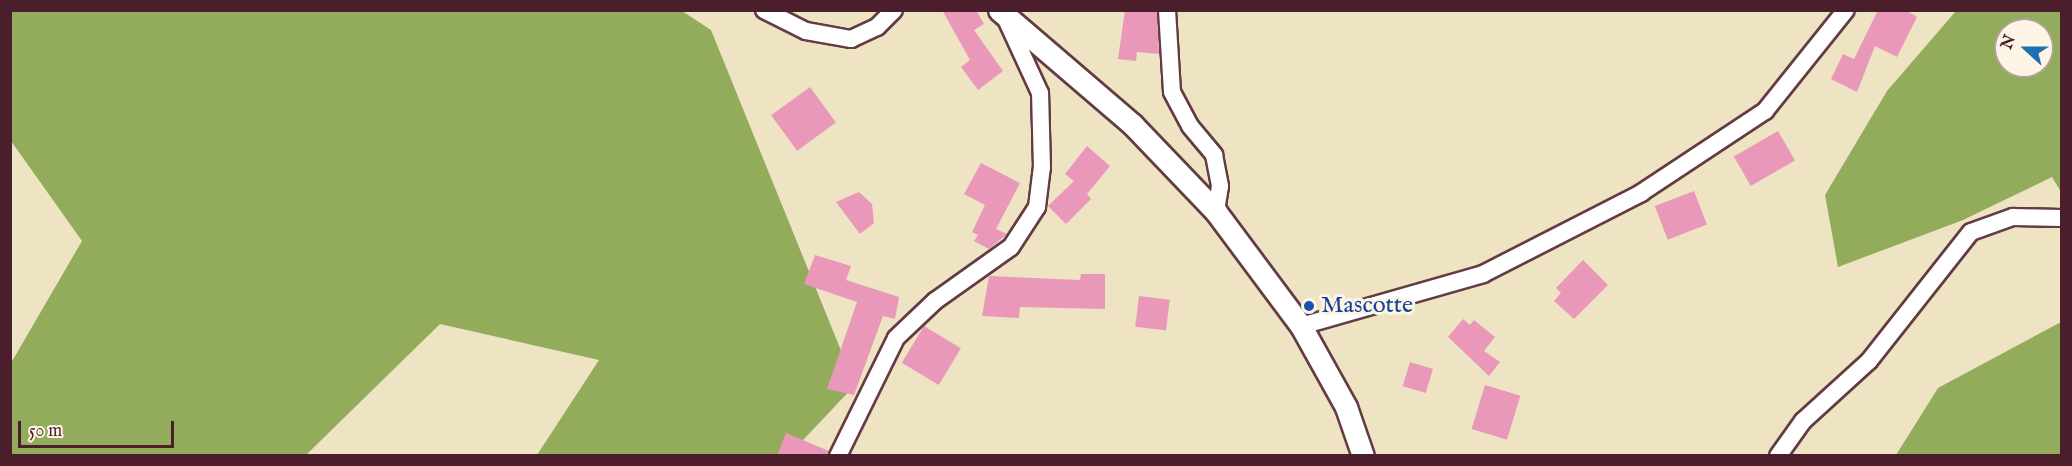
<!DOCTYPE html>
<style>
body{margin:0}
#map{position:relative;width:2072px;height:466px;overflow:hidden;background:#eee3c3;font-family:"IM FELL English",serif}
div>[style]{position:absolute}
.forest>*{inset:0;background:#93ac5c}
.building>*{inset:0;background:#e998b9;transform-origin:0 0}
.roads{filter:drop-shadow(2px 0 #633c42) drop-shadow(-2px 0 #633c42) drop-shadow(0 2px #633c42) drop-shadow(0 -2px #633c42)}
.minor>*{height:16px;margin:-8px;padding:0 8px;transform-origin:8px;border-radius:8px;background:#fff}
.tertiary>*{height:21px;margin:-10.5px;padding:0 10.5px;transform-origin:10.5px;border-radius:10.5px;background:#fff}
.dots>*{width:16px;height:16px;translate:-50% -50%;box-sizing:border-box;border:3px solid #fcf5e5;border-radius:50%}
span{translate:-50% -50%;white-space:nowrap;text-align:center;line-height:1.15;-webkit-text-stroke:6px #fcf5e5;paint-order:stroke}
.transit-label{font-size:24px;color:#164399}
.left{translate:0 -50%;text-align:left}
.frame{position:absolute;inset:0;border:12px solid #4a1f2b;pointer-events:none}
.north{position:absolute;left:1994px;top:18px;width:60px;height:60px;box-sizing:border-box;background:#fcf5e5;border:2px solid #b59f9b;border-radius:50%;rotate:291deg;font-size:16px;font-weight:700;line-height:24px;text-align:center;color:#4a1f2b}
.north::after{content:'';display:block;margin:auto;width:21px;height:27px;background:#1f6fb2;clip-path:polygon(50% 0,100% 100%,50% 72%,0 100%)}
.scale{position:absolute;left:18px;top:421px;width:156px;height:27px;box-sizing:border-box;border:3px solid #4a1f2b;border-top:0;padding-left:8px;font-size:18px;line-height:21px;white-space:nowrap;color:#4a1f2b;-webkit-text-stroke:4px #fcf5e5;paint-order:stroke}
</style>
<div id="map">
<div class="forest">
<i style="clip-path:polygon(10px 11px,682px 11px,711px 30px,855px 385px,789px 455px,537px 455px,599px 360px,440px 324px,306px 455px,11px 455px,11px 363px,82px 241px,11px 141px)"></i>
<i style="clip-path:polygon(evenodd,1956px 11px,2061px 11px,2061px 192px,2052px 177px,1963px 220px,1838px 267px,1825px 195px,1887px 91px,1956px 11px,2006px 30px,2042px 30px,2042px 66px,2006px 66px,2006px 30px)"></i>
<i style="clip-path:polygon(2061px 322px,2061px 455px,1896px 455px,1938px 388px)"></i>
</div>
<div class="building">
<i style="clip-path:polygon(942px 10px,976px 10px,984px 24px,974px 30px,1003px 71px,978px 90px,961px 67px,970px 60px)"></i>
<i style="clip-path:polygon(1125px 10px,1157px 10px,1159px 54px,1137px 52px,1136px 61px,1118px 59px)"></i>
<i style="clip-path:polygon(1878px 10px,1906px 10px,1917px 17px,1897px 57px,1875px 46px,1857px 92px,1831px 79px,1843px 54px,1854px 59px)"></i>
<i style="left:810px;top:87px;width:44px;height:48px;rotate:54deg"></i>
<i style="left:1778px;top:131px;width:34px;height:51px;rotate:60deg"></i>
<i style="clip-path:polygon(1087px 146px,1110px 166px,1087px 194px,1091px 199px,1066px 224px,1048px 206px,1074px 181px,1065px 174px)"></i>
<i style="clip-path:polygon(981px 163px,1020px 183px,996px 229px,1007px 234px,989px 249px,974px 241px,978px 235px,972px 232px,985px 205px,964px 194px)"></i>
<i style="left:1694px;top:191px;width:36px;height:42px;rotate:69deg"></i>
<i style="clip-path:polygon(859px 192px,872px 204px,874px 223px,860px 234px,836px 202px)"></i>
<i style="clip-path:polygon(815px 255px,851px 266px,846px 280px,899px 297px,895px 319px,883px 316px,854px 395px,827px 389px,857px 302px,804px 284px)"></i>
<i style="clip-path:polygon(1583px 260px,1608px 285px,1574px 319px,1554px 301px,1561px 293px,1556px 288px)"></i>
<i style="clip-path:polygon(1081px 274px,1105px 274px,1105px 309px,1020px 307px,1019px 318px,982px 316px,989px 276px,1080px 280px)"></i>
<i style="left:1139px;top:296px;width:31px;height:31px;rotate:7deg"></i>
<i style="clip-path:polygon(1463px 319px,1470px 325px,1474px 320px,1495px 337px,1484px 351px,1500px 362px,1489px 376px,1448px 337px)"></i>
<i style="left:924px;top:326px;width:43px;height:43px;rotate:31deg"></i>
<i style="left:1410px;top:362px;width:24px;height:25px;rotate:17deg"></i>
<i style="left:1485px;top:385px;width:37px;height:46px;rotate:17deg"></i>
<i style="clip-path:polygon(786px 433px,829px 451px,828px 456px,777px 456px)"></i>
</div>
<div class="roads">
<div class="minor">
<i style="left:764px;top:10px;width:47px;rotate:26.6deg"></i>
<i style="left:806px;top:31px;width:46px;rotate:10.1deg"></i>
<i style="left:851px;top:39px;width:29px;rotate:-25deg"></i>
<i style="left:877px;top:27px;width:24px;rotate:-45deg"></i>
<i style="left:1167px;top:10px;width:82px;rotate:86.5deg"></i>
<i style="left:1172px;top:92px;width:38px;rotate:62deg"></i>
<i style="left:1190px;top:126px;width:38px;rotate:50deg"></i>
<i style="left:1214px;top:155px;width:32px;rotate:79deg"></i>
<i style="left:1220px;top:186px;width:26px;rotate:99deg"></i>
<i style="left:1301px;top:326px;width:189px;rotate:-15.9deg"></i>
<i style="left:1483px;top:274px;width:178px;rotate:-27.1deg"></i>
<i style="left:1641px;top:193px;width:149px;rotate:-33.5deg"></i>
<i style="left:1765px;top:111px;width:129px;rotate:-51.3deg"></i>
<i style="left:838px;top:456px;width:131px;rotate:-63.8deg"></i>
<i style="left:896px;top:338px;width:54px;rotate:-43.5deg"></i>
<i style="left:935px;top:301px;width:93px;rotate:-35.4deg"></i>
<i style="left:1011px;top:247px;width:48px;rotate:-57deg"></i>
<i style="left:1037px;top:207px;width:39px;rotate:-83deg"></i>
<i style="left:1042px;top:168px;width:75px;rotate:-91.5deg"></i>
<i style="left:1040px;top:93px;width:81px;rotate:-114.7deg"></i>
<i style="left:1778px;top:456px;width:43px;rotate:-54.5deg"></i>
<i style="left:1803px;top:421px;width:89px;rotate:-42.3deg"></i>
<i style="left:1869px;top:361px;width:164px;rotate:-51.7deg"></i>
<i style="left:1971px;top:232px;width:45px;rotate:-19.7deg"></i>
<i style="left:2013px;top:217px;width:49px;rotate:1.2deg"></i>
</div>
<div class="tertiary">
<i style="left:999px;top:10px;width:177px;rotate:40.6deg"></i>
<i style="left:1133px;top:125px;width:120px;rotate:46.3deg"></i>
<i style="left:1216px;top:212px;width:142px;rotate:53.3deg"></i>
<i style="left:1301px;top:326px;width:93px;rotate:60.9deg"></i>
<i style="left:1346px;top:407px;width:52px;rotate:70.9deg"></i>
</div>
</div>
<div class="dots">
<i style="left:1309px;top:306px;background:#1a4fb4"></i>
</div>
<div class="transit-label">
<span class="left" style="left:1321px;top:306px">Mascotte</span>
</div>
<div class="frame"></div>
<div class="north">N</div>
<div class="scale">50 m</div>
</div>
